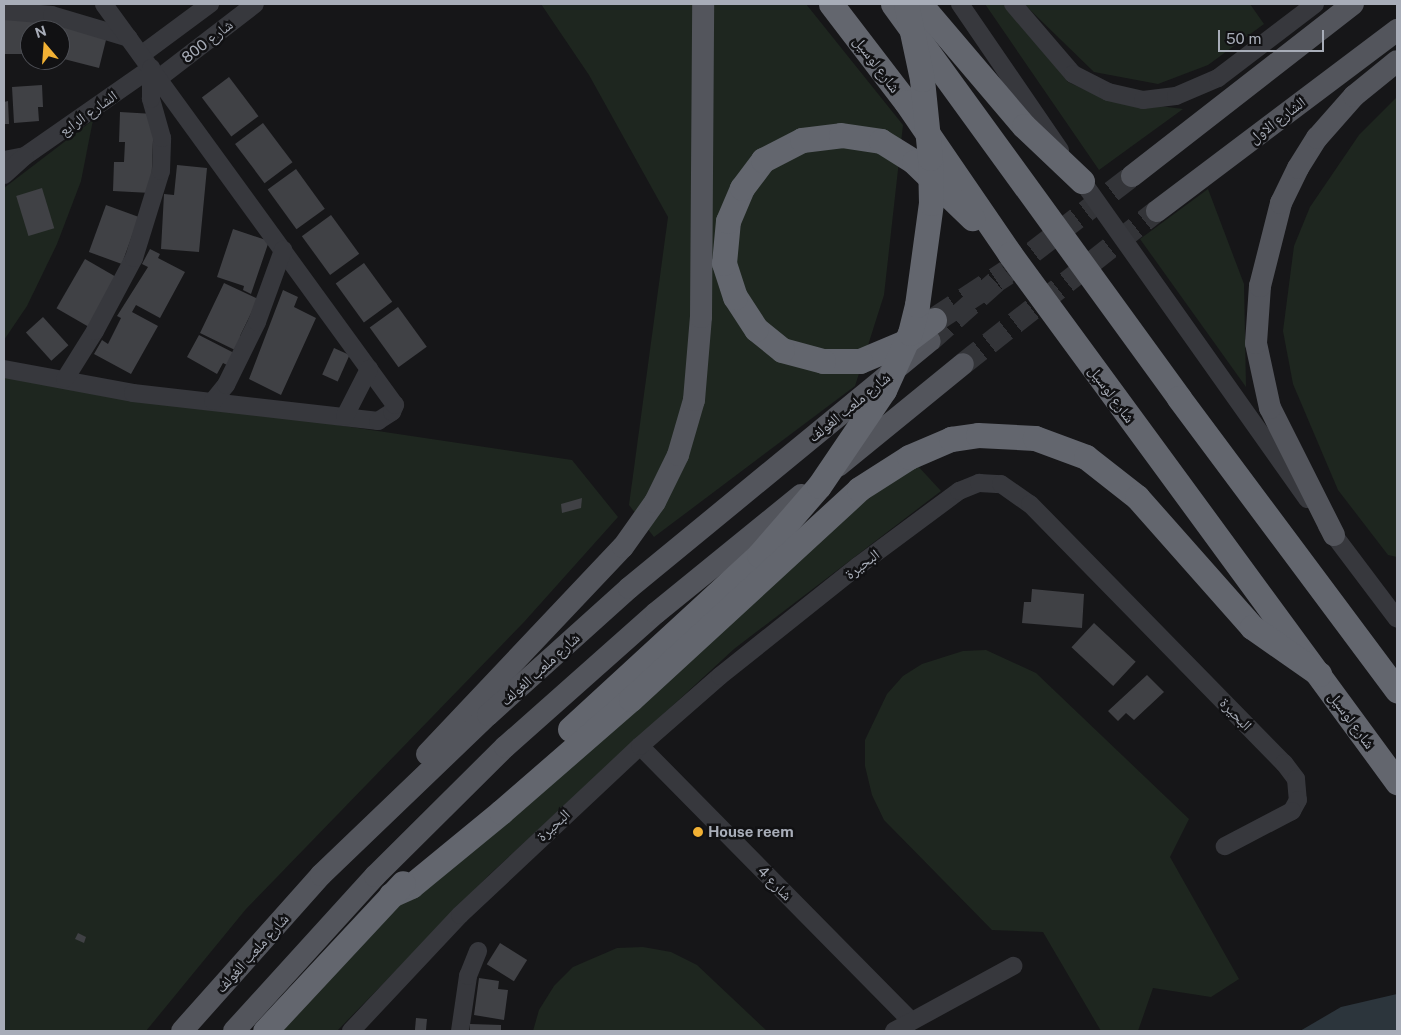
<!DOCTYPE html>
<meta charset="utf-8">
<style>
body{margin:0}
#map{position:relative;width:1401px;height:1035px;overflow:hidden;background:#161618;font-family:"Public Sans","Noto Naskh Arabic",sans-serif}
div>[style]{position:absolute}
.green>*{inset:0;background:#1e261f}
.water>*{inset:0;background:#2c353c}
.building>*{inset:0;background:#404145;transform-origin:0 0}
.major-tunnel>*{height:22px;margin-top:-11px;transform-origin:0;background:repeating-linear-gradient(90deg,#333438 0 22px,transparent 0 33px)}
.highway-tunnel>*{height:25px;margin-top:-12.5px;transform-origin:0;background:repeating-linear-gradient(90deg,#333438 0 25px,transparent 0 37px)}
.minor>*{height:18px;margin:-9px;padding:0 9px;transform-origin:9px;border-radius:9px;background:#37383d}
.major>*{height:22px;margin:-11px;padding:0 11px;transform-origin:11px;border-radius:11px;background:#53555c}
.highway>*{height:25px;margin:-12.5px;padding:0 12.5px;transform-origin:12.5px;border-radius:12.5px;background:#63666e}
.highway-bridge>*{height:25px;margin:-12.5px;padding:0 12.5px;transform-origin:12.5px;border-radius:12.5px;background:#63666e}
.dots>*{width:14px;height:14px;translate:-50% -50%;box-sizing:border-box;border:2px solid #111113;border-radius:50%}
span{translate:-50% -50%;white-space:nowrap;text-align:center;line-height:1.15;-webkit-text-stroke:5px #111113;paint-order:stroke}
.street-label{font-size:15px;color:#a8adb8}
.poi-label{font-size:15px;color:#a8adb8;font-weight:700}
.left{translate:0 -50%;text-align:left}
.frame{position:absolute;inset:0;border:5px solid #a8adb8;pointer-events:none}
.north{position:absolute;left:20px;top:20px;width:50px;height:50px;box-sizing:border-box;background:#111113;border:1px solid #4d4f55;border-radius:50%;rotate:342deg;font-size:14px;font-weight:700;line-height:20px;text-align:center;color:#a8adb8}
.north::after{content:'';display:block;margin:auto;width:18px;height:22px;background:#f2b134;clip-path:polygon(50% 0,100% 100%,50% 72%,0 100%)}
.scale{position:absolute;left:1218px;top:30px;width:106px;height:22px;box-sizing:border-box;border:2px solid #a8adb8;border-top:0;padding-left:6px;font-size:15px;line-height:18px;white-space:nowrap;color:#a8adb8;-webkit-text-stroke:4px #111113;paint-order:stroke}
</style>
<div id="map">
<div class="green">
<i style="clip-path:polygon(541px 4px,806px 4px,903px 125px,884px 295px,855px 386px,654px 537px,629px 505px,668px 217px,589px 75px)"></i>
<i style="clip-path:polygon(985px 4px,1005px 4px,1068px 82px,1105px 99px,1183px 109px,1099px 170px)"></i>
<i style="clip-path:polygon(1024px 4px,1250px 4px,1264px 24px,1208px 65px,1158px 84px,1094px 72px)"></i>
<i style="clip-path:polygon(1397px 97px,1397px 557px,1388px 555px,1338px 490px,1293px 384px,1283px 331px,1294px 246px,1310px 207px,1359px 135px)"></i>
<i style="clip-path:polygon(93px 120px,81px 181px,57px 244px,27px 306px,4px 340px,4px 188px)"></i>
<i style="clip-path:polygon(1208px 189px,1244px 284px,1246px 387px,1140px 239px)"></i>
<i style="clip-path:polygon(4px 375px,572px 460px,618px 517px,524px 622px,246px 909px,146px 1031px,4px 1031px)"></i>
<i style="clip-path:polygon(916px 464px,941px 491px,734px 649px,489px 875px,337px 1031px,274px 1031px,389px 914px,826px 530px)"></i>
<i style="clip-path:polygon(986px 650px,1036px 673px,1189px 819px,1170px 857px,1239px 979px,1211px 997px,1153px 988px,1138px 1031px,1101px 1031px,1043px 932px,992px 930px,884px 820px,872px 795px,865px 766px,865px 740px,887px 694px,903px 676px,922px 664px,963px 651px)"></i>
<i style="clip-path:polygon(643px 947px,671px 952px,697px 965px,767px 1031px,533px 1031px,539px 1010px,554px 986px,573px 967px,617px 948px)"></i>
</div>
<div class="water">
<i style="clip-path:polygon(1397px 994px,1397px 1031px,1300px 1031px,1341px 1007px)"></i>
</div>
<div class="building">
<i style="clip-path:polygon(4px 18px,41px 18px,41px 30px,30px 30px,30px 54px,4px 54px)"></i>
<i style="clip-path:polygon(60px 20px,108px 32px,99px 68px,60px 58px)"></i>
<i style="left:229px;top:77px;width:49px;height:34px;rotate:53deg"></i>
<i style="clip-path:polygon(42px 85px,43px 107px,38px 107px,39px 121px,14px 123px,12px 87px)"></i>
<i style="clip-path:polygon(8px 101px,9px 124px,4px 124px,4px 102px)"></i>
<i style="clip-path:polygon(120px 112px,154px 114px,151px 193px,113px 191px,114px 162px,124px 162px,125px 142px,119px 142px)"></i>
<i style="left:263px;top:123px;width:49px;height:35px;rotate:53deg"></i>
<i style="clip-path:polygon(177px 165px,207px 168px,199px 252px,161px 249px,164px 194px,174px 195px)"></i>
<i style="left:296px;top:169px;width:49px;height:35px;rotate:54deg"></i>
<i style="left:42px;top:188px;width:42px;height:27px;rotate:73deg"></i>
<i style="left:106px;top:205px;width:35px;height:50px;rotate:20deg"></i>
<i style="left:331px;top:215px;width:48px;height:36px;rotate:54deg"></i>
<i style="clip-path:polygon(233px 229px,269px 241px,251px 294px,243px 290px,244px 286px,217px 277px)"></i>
<i style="clip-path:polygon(150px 249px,160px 254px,158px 258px,185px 272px,160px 318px,136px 305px,132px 312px,158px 326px,131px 374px,94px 354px,102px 340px,108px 344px,121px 318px,117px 316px,148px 267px,142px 264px)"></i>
<i style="left:85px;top:259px;width:39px;height:57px;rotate:30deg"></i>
<i style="left:364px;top:263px;width:48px;height:35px;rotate:54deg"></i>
<i style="clip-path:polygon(224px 283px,258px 299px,240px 336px,244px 338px,237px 351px,200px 333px)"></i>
<i style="clip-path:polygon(283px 290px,298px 297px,294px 307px,316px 318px,281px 395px,249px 379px)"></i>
<i style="left:398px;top:307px;width:49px;height:35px;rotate:54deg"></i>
<i style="left:43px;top:317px;width:38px;height:23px;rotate:48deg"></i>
<i style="clip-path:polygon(199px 335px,236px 354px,229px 366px,223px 363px,217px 374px,187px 357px)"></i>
<i style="left:334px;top:348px;width:17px;height:29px;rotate:24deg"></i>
<i style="clip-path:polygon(582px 498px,581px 508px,562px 513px,561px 504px)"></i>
<i style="clip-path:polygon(1032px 589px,1084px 594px,1082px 628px,1022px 623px,1024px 602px,1031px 602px)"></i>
<i style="left:1094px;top:623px;width:57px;height:33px;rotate:43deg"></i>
<i style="clip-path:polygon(1147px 675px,1164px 692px,1134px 720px,1126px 713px,1118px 721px,1108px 711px)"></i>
<i style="clip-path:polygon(78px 933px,86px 937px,84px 943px,75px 939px)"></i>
<i style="left:500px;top:943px;width:32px;height:25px;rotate:32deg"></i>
<i style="clip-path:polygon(479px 978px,499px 981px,498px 989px,508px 990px,504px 1020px,474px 1015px)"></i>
<i style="left:416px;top:1018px;width:11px;height:13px;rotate:5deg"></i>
<i style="clip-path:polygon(470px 1024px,501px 1025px,501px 1031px,470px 1031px)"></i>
</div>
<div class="major-tunnel">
<i style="left:930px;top:341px;width:103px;rotate:-41.9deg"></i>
<i style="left:1007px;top:272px;width:158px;rotate:-37.5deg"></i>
<i style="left:963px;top:364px;width:247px;rotate:-38.3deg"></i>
</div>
<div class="highway-tunnel">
<i style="left:934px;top:320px;width:87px;rotate:-33.3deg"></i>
</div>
<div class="minor">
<i style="left:960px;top:4px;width:177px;rotate:55.6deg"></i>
<i style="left:1013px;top:4px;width:92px;rotate:49.4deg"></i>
<i style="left:1073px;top:74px;width:39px;rotate:27deg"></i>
<i style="left:1108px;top:92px;width:36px;rotate:13deg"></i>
<i style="left:1143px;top:100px;width:33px;rotate:-7deg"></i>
<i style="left:1176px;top:96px;width:46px;rotate:-23.2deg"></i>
<i style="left:1218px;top:78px;width:122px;rotate:-37.3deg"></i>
<i style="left:4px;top:11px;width:48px;rotate:4.8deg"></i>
<i style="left:52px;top:15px;width:80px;rotate:16.6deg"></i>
<i style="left:141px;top:55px;width:86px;rotate:-36.5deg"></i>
<i style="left:159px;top:78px;width:121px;rotate:-37.6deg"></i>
<i style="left:4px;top:160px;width:21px;rotate:-11deg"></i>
<i style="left:25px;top:156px;width:154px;rotate:-34.9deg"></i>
<i style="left:1075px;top:171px;width:402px;rotate:54.7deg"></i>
<i style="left:4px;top:175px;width:28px;rotate:-42deg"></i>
<i style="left:4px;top:369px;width:131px;rotate:10.5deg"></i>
<i style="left:133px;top:393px;width:247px;rotate:6.5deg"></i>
<i style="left:378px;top:421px;width:17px;rotate:-33deg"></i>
<i style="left:392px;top:412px;width:8px;rotate:-67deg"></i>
<i style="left:395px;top:405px;width:495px;rotate:-126deg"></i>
<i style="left:65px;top:379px;width:57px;rotate:-58deg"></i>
<i style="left:95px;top:331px;width:83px;rotate:-61.9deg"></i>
<i style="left:134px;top:258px;width:91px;rotate:-72.8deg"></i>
<i style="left:161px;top:171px;width:33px;rotate:-88deg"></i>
<i style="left:162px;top:138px;width:41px;rotate:-105.8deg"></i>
<i style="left:151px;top:99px;width:31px;rotate:-90deg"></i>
<i style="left:213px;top:401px;width:21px;rotate:-51deg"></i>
<i style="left:226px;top:385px;width:70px;rotate:-63.8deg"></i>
<i style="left:257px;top:322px;width:77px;rotate:-70.1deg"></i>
<i style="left:345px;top:416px;width:53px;rotate:-62.9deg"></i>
<i style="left:1327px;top:526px;width:116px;rotate:53deg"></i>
<i style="left:640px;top:746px;width:386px;rotate:45.4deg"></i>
<i style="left:351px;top:1031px;width:159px;rotate:-46.8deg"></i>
<i style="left:460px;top:915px;width:247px;rotate:-43.2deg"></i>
<i style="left:640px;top:746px;width:106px;rotate:-41.2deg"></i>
<i style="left:720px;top:676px;width:176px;rotate:-38.6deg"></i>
<i style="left:858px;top:566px;width:126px;rotate:-36.6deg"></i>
<i style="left:959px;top:491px;width:22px;rotate:-22deg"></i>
<i style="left:979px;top:483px;width:22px;rotate:3deg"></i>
<i style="left:1001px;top:484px;width:35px;rotate:35deg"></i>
<i style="left:1030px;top:504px;width:363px;rotate:45.6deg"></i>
<i style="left:1284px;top:763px;width:20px;rotate:53deg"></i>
<i style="left:1296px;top:779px;width:21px;rotate:85deg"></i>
<i style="left:1298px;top:800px;width:13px;rotate:119deg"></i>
<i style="left:1292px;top:811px;width:76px;rotate:152.4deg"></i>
<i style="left:460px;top:1031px;width:56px;rotate:-81.7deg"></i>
<i style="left:468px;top:976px;width:27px;rotate:-68deg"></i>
<i style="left:894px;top:1031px;width:136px;rotate:-28.6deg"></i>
</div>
<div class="major">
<i style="left:1132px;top:176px;width:280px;rotate:-37.9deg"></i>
<i style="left:1157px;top:211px;width:301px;rotate:-37deg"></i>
<i style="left:838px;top:466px;width:161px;rotate:-39.2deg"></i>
<i style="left:1334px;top:535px;width:142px;rotate:-116.7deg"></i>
<i style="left:1270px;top:408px;width:66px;rotate:-102.2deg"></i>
<i style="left:1256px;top:343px;width:57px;rotate:-86deg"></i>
<i style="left:1260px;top:286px;width:86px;rotate:-75.8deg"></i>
<i style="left:1281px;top:203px;width:39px;rotate:-64deg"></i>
<i style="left:1298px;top:168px;width:36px;rotate:-58deg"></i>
<i style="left:1317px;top:138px;width:56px;rotate:-48.6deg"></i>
<i style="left:1354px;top:96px;width:55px;rotate:-39.1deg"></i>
<i style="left:427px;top:754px;width:285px;rotate:-46.6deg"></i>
<i style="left:623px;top:547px;width:55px;rotate:-54.6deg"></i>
<i style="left:655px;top:502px;width:52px;rotate:-63.9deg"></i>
<i style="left:678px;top:455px;width:57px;rotate:-73.8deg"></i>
<i style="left:694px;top:400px;width:83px;rotate:-85.2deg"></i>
<i style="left:701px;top:317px;width:313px;rotate:-89.6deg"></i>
<i style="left:182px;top:1031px;width:209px;rotate:-48.3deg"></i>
<i style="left:321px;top:875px;width:231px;rotate:-43.8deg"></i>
<i style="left:488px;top:715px;width:190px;rotate:-42deg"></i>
<i style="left:629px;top:588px;width:389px;rotate:-39.4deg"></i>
<i style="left:234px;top:1031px;width:210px;rotate:-47.7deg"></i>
<i style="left:375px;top:876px;width:183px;rotate:-44.8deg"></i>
<i style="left:505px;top:747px;width:202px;rotate:-41.6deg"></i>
<i style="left:656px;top:613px;width:187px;rotate:-39.1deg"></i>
</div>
<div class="highway">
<i style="left:831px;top:4px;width:123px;rotate:52.6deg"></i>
<i style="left:906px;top:102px;width:184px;rotate:55.6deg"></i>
<i style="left:1010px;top:254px;width:655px;rotate:53.76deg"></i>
<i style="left:893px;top:4px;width:487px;rotate:54deg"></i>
<i style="left:1179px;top:398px;width:365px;rotate:53.3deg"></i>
<i style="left:920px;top:4px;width:160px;rotate:49.6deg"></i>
<i style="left:1024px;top:126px;width:80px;rotate:43.5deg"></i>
<i style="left:934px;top:320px;width:36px;rotate:143deg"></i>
<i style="left:905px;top:342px;width:49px;rotate:157.1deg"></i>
<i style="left:860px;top:361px;width:37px;rotate:180deg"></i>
<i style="left:823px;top:361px;width:42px;rotate:-165deg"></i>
<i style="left:782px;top:350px;width:33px;rotate:-141deg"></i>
<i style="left:756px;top:329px;width:38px;rotate:-123deg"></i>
<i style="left:735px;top:297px;width:36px;rotate:-108deg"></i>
<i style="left:724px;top:263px;width:42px;rotate:-84.6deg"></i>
<i style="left:728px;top:221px;width:36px;rotate:-67deg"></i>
<i style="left:742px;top:188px;width:35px;rotate:-53deg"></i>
<i style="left:763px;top:160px;width:44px;rotate:-27.1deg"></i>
<i style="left:802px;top:140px;width:39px;rotate:-7deg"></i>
<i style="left:841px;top:135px;width:40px;rotate:8.5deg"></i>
<i style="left:881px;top:141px;width:39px;rotate:32deg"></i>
<i style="left:914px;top:162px;width:81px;rotate:44deg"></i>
<i style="left:570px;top:729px;width:257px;rotate:-42.6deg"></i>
<i style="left:759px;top:555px;width:91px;rotate:-49deg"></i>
<i style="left:391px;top:895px;width:22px;rotate:-24deg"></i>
<i style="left:411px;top:886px;width:117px;rotate:-39.4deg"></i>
<i style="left:501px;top:812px;width:172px;rotate:-41deg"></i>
<i style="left:631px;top:699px;width:310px;rotate:-42.6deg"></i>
<i style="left:859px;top:489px;width:59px;rotate:-32.6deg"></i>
<i style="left:909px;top:457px;width:46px;rotate:-23.2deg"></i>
<i style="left:951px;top:439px;width:27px;rotate:-8deg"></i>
<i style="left:978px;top:435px;width:57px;rotate:3deg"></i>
<i style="left:1035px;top:438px;width:54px;rotate:20.4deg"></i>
<i style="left:1086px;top:457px;width:65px;rotate:38.1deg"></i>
<i style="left:1137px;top:497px;width:174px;rotate:48.5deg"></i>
<i style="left:1252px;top:627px;width:82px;rotate:35deg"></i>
<i style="left:265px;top:1031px;width:202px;rotate:-47deg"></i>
</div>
<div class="highway-bridge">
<i style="left:819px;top:486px;width:116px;rotate:-55.9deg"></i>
<i style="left:884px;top:390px;width:63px;rotate:-65.5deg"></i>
<i style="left:910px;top:333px;width:29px;rotate:-76deg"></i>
<i style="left:917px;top:305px;width:103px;rotate:-82.2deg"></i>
<i style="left:931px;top:203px;width:45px;rotate:-91.3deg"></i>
<i style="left:930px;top:158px;width:79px;rotate:-95.8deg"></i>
<i style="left:922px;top:79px;width:77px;rotate:-102deg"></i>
</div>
<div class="dots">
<i style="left:698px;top:832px;background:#f2b134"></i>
</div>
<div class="street-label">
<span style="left:207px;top:41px;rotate:-38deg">شارع 800</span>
<span style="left:877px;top:64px;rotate:53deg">شارع لوسيل</span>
<span style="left:88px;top:113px;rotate:-35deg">الشارع الرابع</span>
<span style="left:1277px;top:120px;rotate:-37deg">الشارع الاول</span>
<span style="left:1112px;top:394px;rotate:54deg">شارع لوسيل</span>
<span style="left:849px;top:407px;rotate:-39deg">شارع ملعب الغولف</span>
<span style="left:862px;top:564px;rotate:-37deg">البحيرة</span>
<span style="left:540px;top:669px;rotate:-42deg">شارع ملعب الغولف</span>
<span style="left:1236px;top:714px;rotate:46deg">البحيرة</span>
<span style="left:1352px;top:720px;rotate:54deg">شارع لوسيل</span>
<span style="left:553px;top:825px;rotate:-43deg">البحيرة</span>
<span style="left:775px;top:883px;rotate:45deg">شارع 4</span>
<span style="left:252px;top:953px;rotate:-48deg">شارع ملعب الغولف</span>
</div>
<div class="poi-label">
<span class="left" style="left:708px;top:832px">House reem</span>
</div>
<div class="frame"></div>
<div class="north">N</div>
<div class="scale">50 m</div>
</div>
